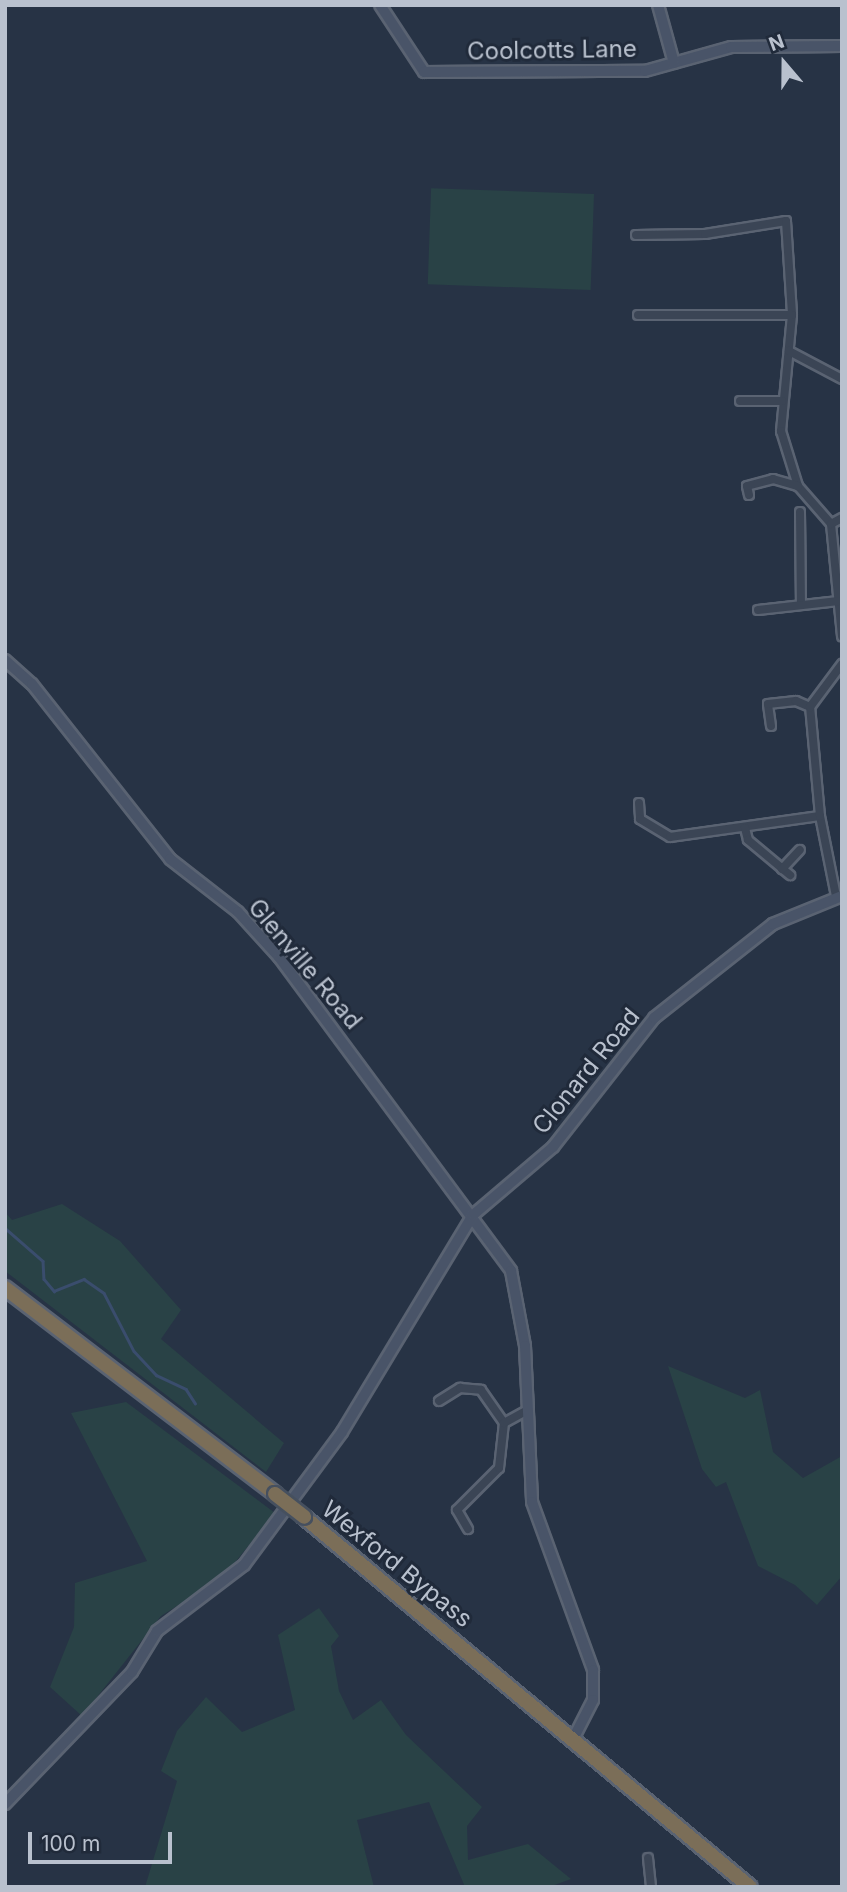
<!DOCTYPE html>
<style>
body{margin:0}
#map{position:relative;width:847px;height:1892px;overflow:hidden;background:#273345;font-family:Inter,sans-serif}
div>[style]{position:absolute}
.green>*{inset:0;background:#294246;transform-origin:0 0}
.stream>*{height:2.5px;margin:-1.25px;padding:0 1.25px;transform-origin:1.25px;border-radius:1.25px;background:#3a4d6d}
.roads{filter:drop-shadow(2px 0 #5a6372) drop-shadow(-2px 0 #5a6372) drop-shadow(0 2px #5a6372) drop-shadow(0 -2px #5a6372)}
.street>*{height:8px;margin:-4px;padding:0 4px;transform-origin:4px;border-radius:4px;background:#3b4555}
.secondary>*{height:10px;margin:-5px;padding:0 5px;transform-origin:5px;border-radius:5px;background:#495468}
.highway>*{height:14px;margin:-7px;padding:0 7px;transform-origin:7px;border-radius:7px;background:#7b6e58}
.bridges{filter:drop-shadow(2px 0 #46505f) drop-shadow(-2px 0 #46505f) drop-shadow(0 2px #46505f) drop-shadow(0 -2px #46505f)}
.highway-bridge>*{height:14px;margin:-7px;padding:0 7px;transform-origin:7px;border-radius:7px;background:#7b6e58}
span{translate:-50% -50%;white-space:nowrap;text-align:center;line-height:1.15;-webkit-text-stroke:6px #202a3a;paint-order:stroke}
.street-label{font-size:24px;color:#b9c1ce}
.frame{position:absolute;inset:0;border:7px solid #b9c1ce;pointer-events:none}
.north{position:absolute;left:749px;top:28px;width:70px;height:70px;-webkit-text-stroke:5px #202a3a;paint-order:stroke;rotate:340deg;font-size:19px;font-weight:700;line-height:28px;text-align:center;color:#b9c1ce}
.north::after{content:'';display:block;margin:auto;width:24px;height:32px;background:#b9c1ce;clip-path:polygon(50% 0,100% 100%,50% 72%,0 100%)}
.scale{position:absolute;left:28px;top:1832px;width:144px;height:32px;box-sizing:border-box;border:4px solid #b9c1ce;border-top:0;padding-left:9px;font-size:21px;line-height:24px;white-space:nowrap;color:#b9c1ce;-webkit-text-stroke:5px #202a3a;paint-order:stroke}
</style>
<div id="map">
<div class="green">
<i style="left:594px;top:194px;width:96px;height:163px;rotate:92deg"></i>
<i style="clip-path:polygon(62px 1204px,120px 1241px,181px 1310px,161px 1339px,284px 1443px,266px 1472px,5px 1271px,5px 1212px,12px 1220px)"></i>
<i style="clip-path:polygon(668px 1366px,745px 1398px,760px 1390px,773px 1452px,803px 1478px,842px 1456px,842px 1576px,817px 1605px,795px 1585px,758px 1566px,726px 1482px,716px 1487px,702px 1469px)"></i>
<i style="clip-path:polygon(126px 1402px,275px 1513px,223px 1577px,161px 1616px,82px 1716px,50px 1687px,74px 1627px,75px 1583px,147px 1561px,71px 1413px)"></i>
<i style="clip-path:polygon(319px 1608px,339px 1636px,331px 1646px,339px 1691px,353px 1720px,381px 1700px,406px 1735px,482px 1807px,467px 1826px,468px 1860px,528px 1844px,571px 1879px,549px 1887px,465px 1887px,429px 1802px,357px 1820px,374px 1887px,145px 1887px,177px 1781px,161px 1771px,177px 1731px,206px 1697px,242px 1732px,295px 1710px,278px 1635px)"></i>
</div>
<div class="stream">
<i style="left:5px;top:1228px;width:50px;rotate:41deg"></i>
<i style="left:43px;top:1261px;width:18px;rotate:87deg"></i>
<i style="left:44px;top:1279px;width:16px;rotate:50deg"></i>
<i style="left:54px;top:1291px;width:32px;rotate:-22deg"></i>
<i style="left:84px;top:1279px;width:24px;rotate:35deg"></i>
<i style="left:104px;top:1293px;width:65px;rotate:62.7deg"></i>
<i style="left:134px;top:1351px;width:33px;rotate:47deg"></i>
<i style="left:156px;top:1375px;width:33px;rotate:25deg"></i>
<i style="left:186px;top:1389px;width:17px;rotate:57deg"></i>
</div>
<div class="roads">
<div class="street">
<i style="left:636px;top:235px;width:69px;rotate:-0.8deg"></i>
<i style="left:705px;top:234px;width:82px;rotate:-9.1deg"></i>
<i style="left:786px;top:221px;width:94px;rotate:86.3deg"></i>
<i style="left:792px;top:315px;width:117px;rotate:95.4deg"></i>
<i style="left:781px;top:431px;width:58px;rotate:72.8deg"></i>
<i style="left:798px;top:486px;width:50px;rotate:49deg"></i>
<i style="left:638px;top:315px;width:154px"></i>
<i style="left:789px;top:351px;width:60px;rotate:27.8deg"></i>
<i style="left:740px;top:401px;width:42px"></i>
<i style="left:749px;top:495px;width:9px;rotate:-103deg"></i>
<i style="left:747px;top:486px;width:27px;rotate:-15deg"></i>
<i style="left:773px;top:479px;width:26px;rotate:16deg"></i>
<i style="left:800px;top:512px;width:93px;rotate:89.4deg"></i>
<i style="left:831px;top:524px;width:113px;rotate:84.4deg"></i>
<i style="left:831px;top:524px;width:13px;rotate:-29deg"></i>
<i style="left:758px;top:610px;width:81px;rotate:-6.4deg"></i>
<i style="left:771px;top:726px;width:22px;rotate:-98deg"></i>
<i style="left:768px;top:704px;width:28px;rotate:-6deg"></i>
<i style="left:796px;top:701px;width:15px;rotate:23deg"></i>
<i style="left:639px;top:803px;width:16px;rotate:86deg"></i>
<i style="left:640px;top:819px;width:35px;rotate:31deg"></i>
<i style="left:670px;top:837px;width:151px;rotate:-8deg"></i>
<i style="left:820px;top:816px;width:82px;rotate:78.7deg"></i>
<i style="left:820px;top:816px;width:109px;rotate:-95.2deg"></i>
<i style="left:810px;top:707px;width:54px;rotate:-53.3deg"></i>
<i style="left:745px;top:828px;width:12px;rotate:76deg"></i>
<i style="left:748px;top:840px;width:55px;rotate:39.8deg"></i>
<i style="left:782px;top:869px;width:26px;rotate:-47deg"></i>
<i style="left:439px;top:1401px;width:25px;rotate:-32deg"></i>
<i style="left:460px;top:1388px;width:21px;rotate:5deg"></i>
<i style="left:481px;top:1390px;width:40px;rotate:55.1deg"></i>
<i style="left:468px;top:1529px;width:22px;rotate:-120deg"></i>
<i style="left:457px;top:1510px;width:59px;rotate:-45deg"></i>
<i style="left:499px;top:1468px;width:45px;rotate:-83.7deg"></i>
<i style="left:504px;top:1423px;width:25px;rotate:-29deg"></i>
<i style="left:648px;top:1858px;width:29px;rotate:84deg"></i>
</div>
<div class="secondary">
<i style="left:380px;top:5px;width:80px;rotate:56.7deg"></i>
<i style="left:424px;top:72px;width:221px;rotate:-0.3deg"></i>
<i style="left:645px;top:71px;width:89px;rotate:-15.6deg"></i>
<i style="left:731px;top:47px;width:111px;rotate:-0.5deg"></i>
<i style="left:658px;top:5px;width:60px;rotate:74.6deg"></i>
<i style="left:5px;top:660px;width:36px;rotate:42deg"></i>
<i style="left:32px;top:684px;width:223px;rotate:51.7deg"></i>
<i style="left:170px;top:859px;width:86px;rotate:37.9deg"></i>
<i style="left:238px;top:912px;width:61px;rotate:47.7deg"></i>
<i style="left:279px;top:957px;width:390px;rotate:53.5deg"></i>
<i style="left:511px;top:1271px;width:76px;rotate:79.4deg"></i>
<i style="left:525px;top:1346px;width:156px;rotate:87.4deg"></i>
<i style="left:532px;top:1502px;width:179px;rotate:70deg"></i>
<i style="left:593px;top:1670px;width:30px;rotate:90deg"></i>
<i style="left:593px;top:1700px;width:44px;rotate:117.1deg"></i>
<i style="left:5px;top:1804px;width:183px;rotate:-46.1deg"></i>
<i style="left:132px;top:1672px;width:48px;rotate:-58.6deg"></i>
<i style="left:157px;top:1631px;width:109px;rotate:-37.2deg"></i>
<i style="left:244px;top:1565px;width:165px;rotate:-53.6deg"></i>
<i style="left:342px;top:1432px;width:253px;rotate:-58.9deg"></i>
<i style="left:473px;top:1215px;width:105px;rotate:-40.4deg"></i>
<i style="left:553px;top:1147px;width:164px;rotate:-51.9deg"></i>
<i style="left:654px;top:1018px;width:152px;rotate:-38.3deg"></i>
<i style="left:773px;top:924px;width:74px;rotate:-22.1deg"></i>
</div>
<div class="highway">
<i style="left:5px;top:1288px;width:340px;rotate:37.3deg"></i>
<i style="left:304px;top:1517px;width:579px;rotate:39.68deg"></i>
</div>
</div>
<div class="bridges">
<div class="highway-bridge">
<i style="left:275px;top:1494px;width:37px;rotate:38deg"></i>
</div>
</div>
<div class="street-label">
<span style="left:552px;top:50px;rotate:-1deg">Coolcotts Lane</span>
<span style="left:305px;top:964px;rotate:50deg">Glenville Road</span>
<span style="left:586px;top:1071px;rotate:-51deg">Clonard Road</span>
<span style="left:397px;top:1564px;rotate:39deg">Wexford Bypass</span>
</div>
<div class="frame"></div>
<div class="north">N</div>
<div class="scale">100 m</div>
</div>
